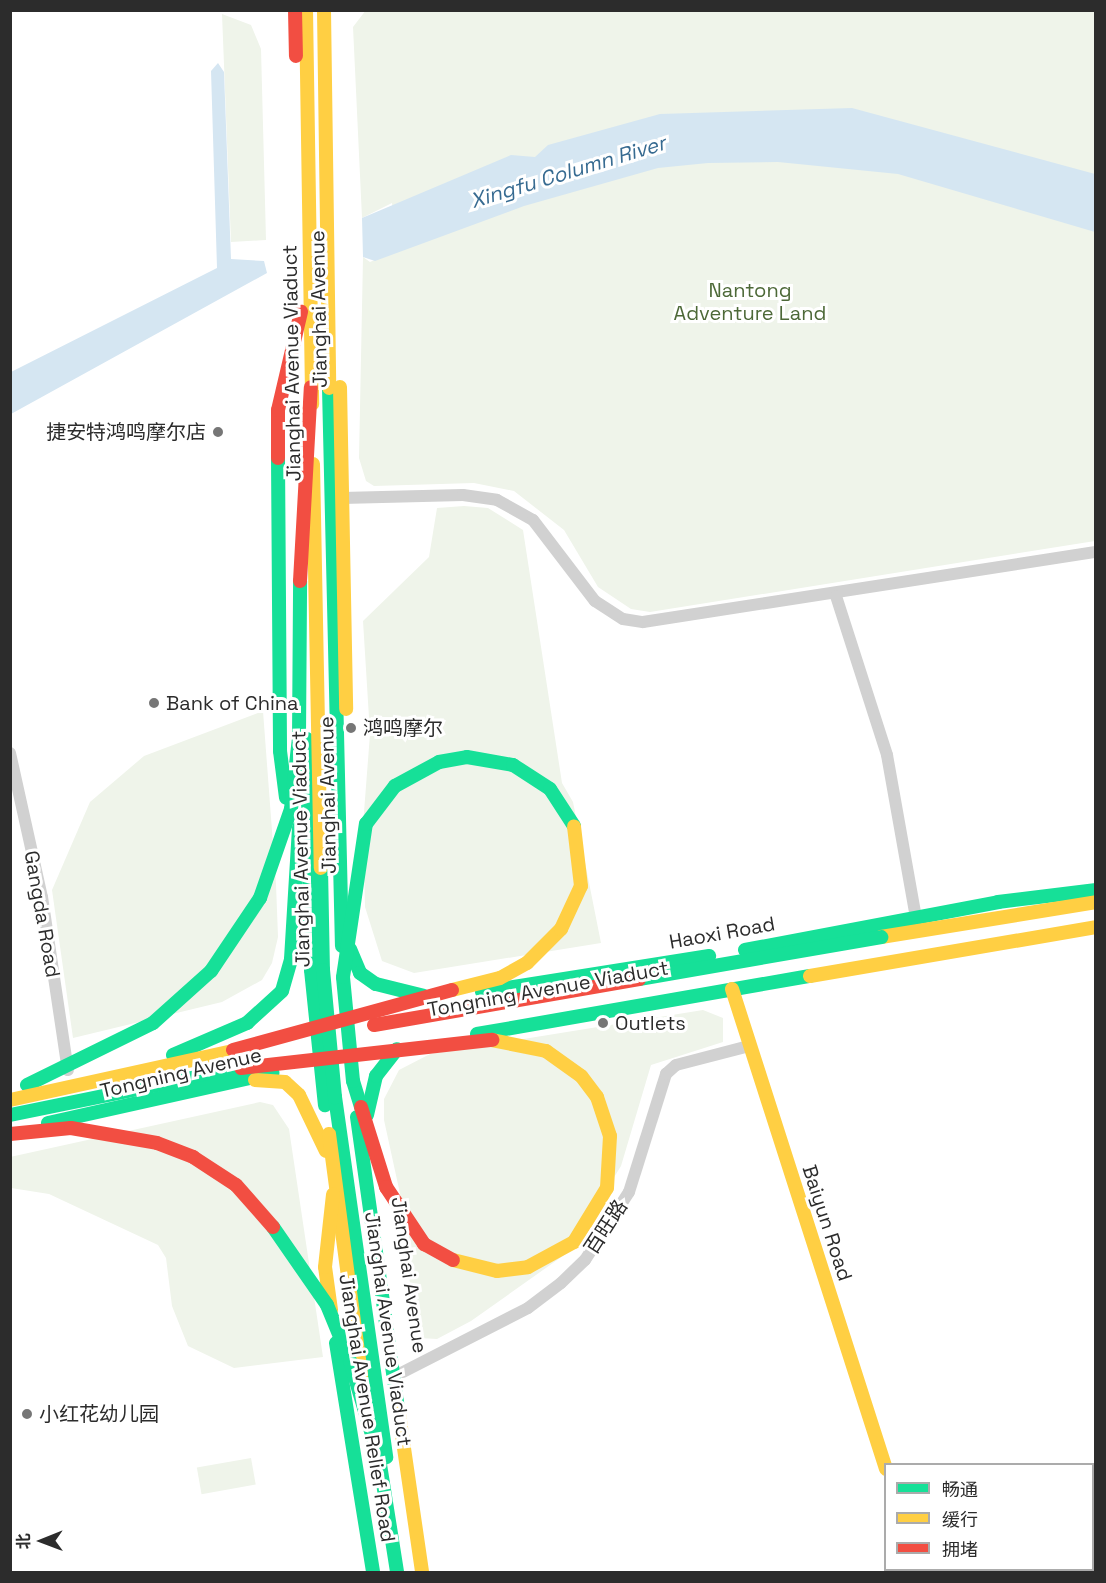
<!DOCTYPE html>
<meta charset="utf-8">
<style>
body{margin:0}
#map{position:relative;width:1106px;height:1583px;overflow:hidden;background:#fff;font-family:"Space Grotesk","Noto Sans SC",sans-serif}
div>[style]{position:absolute}
.green>*{inset:0;background:#eff4ea;transform-origin:0 0}
.water>*{inset:0;background:#d5e6f2}
.street>*{height:12px;margin:-6px;padding:0 6px;transform-origin:6px;border-radius:6px;background:#d1d1d1}
.fast>*{height:14px;margin:-7px;padding:0 7px;transform-origin:7px;border-radius:7px;background:#16e098}
.slow>*{height:14px;margin:-7px;padding:0 7px;transform-origin:7px;border-radius:7px;background:#ffcf43}
.jam>*{height:14px;margin:-7px;padding:0 7px;transform-origin:7px;border-radius:7px;background:#f24e42}
.fast-bridge>*{height:14px;margin:-7px;padding:0 7px;transform-origin:7px;border-radius:7px;background:#16e098}
.slow-bridge>*{height:14px;margin:-7px;padding:0 7px;transform-origin:7px;border-radius:7px;background:#ffcf43}
.jam-bridge>*{height:14px;margin:-7px;padding:0 7px;transform-origin:7px;border-radius:7px;background:#f24e42}
.dots>*{width:16px;height:16px;translate:-50% -50%;box-sizing:border-box;border:3px solid #fff;border-radius:50%}
span{translate:-50% -50%;white-space:nowrap;text-align:center;line-height:1.15;-webkit-text-stroke:6px #fff;paint-order:stroke}
.park-label{font-size:20px;color:#4d6938}
.street-label{font-size:20px;color:#2c2c2c}
.poi-label{font-size:20px;color:#2c2c2c}
.right{translate:-100% -50%;text-align:right}
.left{translate:0 -50%;text-align:left}
.water-label{font-size:21px;color:#376b91;font-style:italic}
.frame{position:absolute;inset:0;border:12px solid #2c2c2c;pointer-events:none}
.legend{position:absolute;left:884px;top:1463px;width:210px;height:108px;box-sizing:border-box;background:#fff;border:2px solid #ababab;margin:0;padding:8px 10px;list-style:none;font-size:18px;color:#2c2c2c}
.legend li{display:flex;align-items:center;gap:12px;height:30px}
.legend b{width:30px;border:2px solid #ababab}
.north{position:absolute;left:12px;top:1511px;width:60px;height:60px;-webkit-text-stroke:4px #fff;paint-order:stroke;rotate:269deg;font-size:16px;font-weight:700;line-height:24px;text-align:center;color:#2c2c2c}
.north::after{content:'';display:block;margin:auto;width:21px;height:27px;background:#2c2c2c;clip-path:polygon(50% 0,100% 100%,50% 72%,0 100%)}
</style>
<div id="map">
<div class="green">
<i style="clip-path:polygon(366px 10px,1095px 11px,1095px 541px,650px 612px,631px 609px,598px 587px,564px 530px,514px 491px,474px 483px,374px 486px,366px 481px,359px 458px,363px 257px,370px 262px,395px 251px,392px 203px,362px 218px,353px 27px)"></i>
<i style="clip-path:polygon(222px 14px,251px 25px,261px 49px,266px 240px,231px 242px)"></i>
<i style="clip-path:polygon(464px 506px,488px 508px,523px 530px,562px 783px,573px 802px,601px 943px,414px 973px,382px 961px,365px 907px,363px 825px,370px 734px,363px 621px,429px 557px,437px 508px)"></i>
<i style="clip-path:polygon(263px 711px,276px 884px,278px 937px,272px 963px,262px 980px,222px 1002px,73px 1038px,52px 890px,90px 802px,144px 756px)"></i>
<i style="clip-path:polygon(703px 1010px,723px 1018px,723px 1042px,651px 1065px,621px 1166px,567px 1253px,471px 1321px,437px 1339px,419px 1338px,407px 1265px,409px 1235px,384px 1120px,384px 1099px,399px 1070px,430px 1054px)"></i>
<i style="clip-path:polygon(260px 1102px,273px 1105px,289px 1129px,323px 1357px,234px 1368px,188px 1346px,172px 1306px,166px 1258px,158px 1245px,49px 1194px,11px 1188px,10px 1157px)"></i>
<i style="left:251px;top:1458px;width:27px;height:55px;rotate:80deg"></i>
</div>
<div class="water">
<i style="clip-path:polygon(218px 63px,224px 72px,231px 259px,264px 261px,267px 273px,11px 414px,11px 372px,217px 268px,211px 71px)"></i>
<i style="clip-path:polygon(852px 108px,1095px 174px,1095px 232px,898px 174px,778px 162px,708px 163px,658px 168px,524px 206px,375px 261px,363px 257px,362px 218px,511px 155px,535px 157px,548px 145px,660px 114px)"></i>
</div>
<div class="street">
<i style="left:342px;top:498px;width:121px;rotate:-1.4deg"></i>
<i style="left:463px;top:495px;width:34px;rotate:8deg"></i>
<i style="left:497px;top:500px;width:41px;rotate:29.1deg"></i>
<i style="left:533px;top:520px;width:102px;rotate:52.6deg"></i>
<i style="left:595px;top:601px;width:33px;rotate:33deg"></i>
<i style="left:623px;top:619px;width:20px;rotate:9deg"></i>
<i style="left:643px;top:622px;width:458px;rotate:-8.8deg"></i>
<i style="left:836px;top:596px;width:167px;rotate:72.2deg"></i>
<i style="left:887px;top:755px;width:165px;rotate:79.9deg"></i>
<i style="left:10px;top:753px;width:148px;rotate:77.5deg"></i>
<i style="left:42px;top:897px;width:175px;rotate:81.5deg"></i>
<i style="left:403px;top:1372px;width:140px;rotate:-27.1deg"></i>
<i style="left:528px;top:1308px;width:41px;rotate:-37.1deg"></i>
<i style="left:561px;top:1283px;width:33px;rotate:-44deg"></i>
<i style="left:585px;top:1260px;width:81px;rotate:-57.1deg"></i>
<i style="left:629px;top:1192px;width:124px;rotate:-72.6deg"></i>
<i style="left:666px;top:1074px;width:13px;rotate:-42deg"></i>
<i style="left:676px;top:1065px;width:75px;rotate:-14.6deg"></i>
</div>
<div class="fast">
<i style="left:329px;top:388px;width:558px;rotate:88.67deg"></i>
<i style="left:278px;top:458px;width:293px;rotate:89.6deg"></i>
<i style="left:280px;top:751px;width:47px;rotate:82.7deg"></i>
<i style="left:307px;top:739px;width:231px;rotate:89deg"></i>
<i style="left:311px;top:970px;width:136px;rotate:84.1deg"></i>
<i style="left:321px;top:868px;width:102px;rotate:88.9deg"></i>
<i style="left:350px;top:949px;width:26px;rotate:67deg"></i>
<i style="left:360px;top:973px;width:19px;rotate:35deg"></i>
<i style="left:376px;top:984px;width:49px;rotate:14deg"></i>
<i style="left:745px;top:950px;width:258px;rotate:-10.7deg"></i>
<i style="left:998px;top:902px;width:99px;rotate:-7deg"></i>
<i style="left:482px;top:992px;width:230px;rotate:-9deg"></i>
<i style="left:477px;top:1034px;width:338px;rotate:-9.9deg"></i>
<i style="left:173px;top:1055px;width:81px;rotate:-23.4deg"></i>
<i style="left:247px;top:1023px;width:47px;rotate:-42.4deg"></i>
<i style="left:282px;top:991px;width:33px;rotate:-74deg"></i>
<i style="left:291px;top:959px;width:132px;rotate:-86.5deg"></i>
<i style="left:335px;top:1097px;width:364px;rotate:81.9deg"></i>
<i style="left:10px;top:1115px;width:236px;rotate:-11.5deg"></i>
<i style="left:367px;top:1115px;width:40px;rotate:-77deg"></i>
<i style="left:376px;top:1076px;width:34px;rotate:-52deg"></i>
<i style="left:357px;top:1117px;width:293px;rotate:82deg"></i>
<i style="left:48px;top:1123px;width:230px;rotate:-12.6deg"></i>
<i style="left:336px;top:1343px;width:232px;rotate:80.8deg"></i>
<i style="left:918px;top:1570px;width:2px;rotate:63deg"></i>
</div>
<div class="slow">
<i style="left:306px;top:10px;width:394px;rotate:89.1deg"></i>
<i style="left:324px;top:10px;width:378px;rotate:89.2deg"></i>
<i style="left:340px;top:387px;width:322px;rotate:88.9deg"></i>
<i style="left:313px;top:464px;width:404px;rotate:88.9deg"></i>
<i style="left:881px;top:937px;width:218px;rotate:-9.2deg"></i>
<i style="left:810px;top:976px;width:290px;rotate:-9.7deg"></i>
<i style="left:732px;top:989px;width:504px;rotate:72.21deg"></i>
<i style="left:255px;top:1080px;width:30px;rotate:4deg"></i>
<i style="left:285px;top:1082px;width:19px;rotate:43deg"></i>
<i style="left:299px;top:1095px;width:62px;rotate:64.3deg"></i>
<i style="left:329px;top:1134px;width:243px;rotate:82.4deg"></i>
<i style="left:331px;top:1310px;width:43px;rotate:-97.9deg"></i>
<i style="left:325px;top:1267px;width:73px;rotate:-83.7deg"></i>
<i style="left:398px;top:1407px;width:167px;rotate:81.7deg"></i>
</div>
<div class="jam">
<i style="left:295px;top:10px;width:46px;rotate:88.8deg"></i>
<i style="left:278px;top:458px;width:48px;rotate:-90deg"></i>
<i style="left:278px;top:410px;width:101px;rotate:-76.8deg"></i>
</div>
<div class="fast-bridge">
<i style="left:323px;top:970px;width:128px;rotate:84.6deg"></i>
<i style="left:639px;top:979px;width:246px;rotate:-9.8deg"></i>
<i style="left:27px;top:1085px;width:140px;rotate:-26.2deg"></i>
<i style="left:153px;top:1023px;width:78px;rotate:-41.9deg"></i>
<i style="left:211px;top:971px;width:88px;rotate:-56.1deg"></i>
<i style="left:260px;top:898px;width:94px;rotate:-70.8deg"></i>
<i style="left:291px;top:809px;width:71px;rotate:-83.6deg"></i>
<i style="left:299px;top:738px;width:157px;rotate:-89.6deg"></i>
<i style="left:361px;top:1107px;width:27px;rotate:-107deg"></i>
<i style="left:353px;top:1081px;width:104px;rotate:-95.5deg"></i>
<i style="left:343px;top:977px;width:155px;rotate:-81.5deg"></i>
<i style="left:366px;top:824px;width:48px;rotate:-52.7deg"></i>
<i style="left:395px;top:786px;width:50px;rotate:-28.6deg"></i>
<i style="left:439px;top:762px;width:28px;rotate:-10deg"></i>
<i style="left:467px;top:757px;width:47px;rotate:9.9deg"></i>
<i style="left:513px;top:765px;width:44px;rotate:33deg"></i>
<i style="left:550px;top:789px;width:44px;rotate:57deg"></i>
<i style="left:273px;top:1227px;width:95px;rotate:55.3deg"></i>
<i style="left:327px;top:1305px;width:61px;rotate:67.7deg"></i>
<i style="left:350px;top:1361px;width:101px;rotate:73.4deg"></i>
<i style="left:379px;top:1458px;width:115px;rotate:81deg"></i>
</div>
<div class="slow-bridge">
<i style="left:452px;top:990px;width:49px;rotate:-14deg"></i>
<i style="left:500px;top:978px;width:31px;rotate:-29deg"></i>
<i style="left:527px;top:963px;width:48px;rotate:-45deg"></i>
<i style="left:561px;top:929px;width:47px;rotate:-65.1deg"></i>
<i style="left:581px;top:886px;width:60px;rotate:-96.7deg"></i>
<i style="left:10px;top:1100px;width:243px;rotate:-12.4deg"></i>
<i style="left:453px;top:1260px;width:45px;rotate:14deg"></i>
<i style="left:497px;top:1271px;width:31px;rotate:-7deg"></i>
<i style="left:528px;top:1267px;width:52px;rotate:-28.5deg"></i>
<i style="left:574px;top:1242px;width:63px;rotate:-58.6deg"></i>
<i style="left:607px;top:1188px;width:52px;rotate:-86.7deg"></i>
<i style="left:610px;top:1136px;width:41px;rotate:-108.4deg"></i>
<i style="left:597px;top:1097px;width:26px;rotate:-127deg"></i>
<i style="left:581px;top:1076px;width:43px;rotate:-144.5deg"></i>
<i style="left:546px;top:1051px;width:55px;rotate:-168.5deg"></i>
</div>
<div class="jam-bridge">
<i style="left:300px;top:581px;width:194px;rotate:-86.8deg"></i>
<i style="left:374px;top:1025px;width:269px;rotate:-9.8deg"></i>
<i style="left:233px;top:1050px;width:227px;rotate:-15.3deg"></i>
<i style="left:241px;top:1068px;width:253px;rotate:-6.4deg"></i>
<i style="left:361px;top:1107px;width:84px;rotate:72.6deg"></i>
<i style="left:386px;top:1187px;width:69px;rotate:56.3deg"></i>
<i style="left:424px;top:1244px;width:33px;rotate:29deg"></i>
<i style="left:10px;top:1134px;width:61px;rotate:-5.6deg"></i>
<i style="left:71px;top:1128px;width:87px;rotate:9.9deg"></i>
<i style="left:157px;top:1143px;width:39px;rotate:21deg"></i>
<i style="left:193px;top:1157px;width:51px;rotate:33.1deg"></i>
<i style="left:236px;top:1185px;width:56px;rotate:48.6deg"></i>
</div>
<div class="dots">
<i style="left:218px;top:432px;background:#767676"></i>
<i style="left:154px;top:703px;background:#767676"></i>
<i style="left:351px;top:728px;background:#767676"></i>
<i style="left:603px;top:1023px;background:#767676"></i>
<i style="left:27px;top:1414px;background:#767676"></i>
</div>
<div class="park-label">
<span style="left:750px;top:302px">Nantong<br>Adventure Land</span>
</div>
<div class="street-label">
<span style="left:319px;top:309px;rotate:-91deg">Jianghai Avenue</span>
<span style="left:292px;top:363px;rotate:-91deg">Jianghai Avenue Viaduct</span>
<span style="left:328px;top:795px;rotate:-91deg">Jianghai Avenue</span>
<span style="left:301px;top:849px;rotate:-91deg">Jianghai Avenue Viaduct</span>
<span style="left:42px;top:914px;rotate:80deg">Gangda Road</span>
<span style="left:722px;top:933px;rotate:-10deg">Haoxi Road</span>
<span style="left:548px;top:989px;rotate:-10deg">Tongning Avenue Viaduct</span>
<span style="left:181px;top:1073px;rotate:-13deg">Tongning Avenue</span>
<span style="left:827px;top:1223px;rotate:72deg">Baiyun Road</span>
<span style="left:606px;top:1227px;rotate:-57deg">百旺路</span>
<span style="left:409px;top:1275px;rotate:82deg">Jianghai Avenue</span>
<span style="left:388px;top:1329px;rotate:82deg">Jianghai Avenue Viaduct</span>
<span style="left:367px;top:1408px;rotate:81deg">Jianghai Avenue Relief Road</span>
</div>
<div class="poi-label">
<span class="right" style="left:206px;top:432px">捷安特鸿鸣摩尔店</span>
<span class="left" style="left:166px;top:703px">Bank of China</span>
<span class="left" style="left:363px;top:728px">鸿鸣摩尔</span>
<span class="left" style="left:615px;top:1023px">Outlets</span>
<span class="left" style="left:39px;top:1414px">小红花幼儿园</span>
</div>
<div class="water-label">
<span style="left:568px;top:172px;rotate:-17deg">Xingfu Column River</span>
</div>
<div class="frame"></div>
<ul class="legend">
<li><b style="height:8px;background:#16e098"></b>畅通</li>
<li><b style="height:8px;background:#ffcf43"></b>缓行</li>
<li><b style="height:8px;background:#f24e42"></b>拥堵</li>
</ul>
<div class="north">北</div>
</div>
